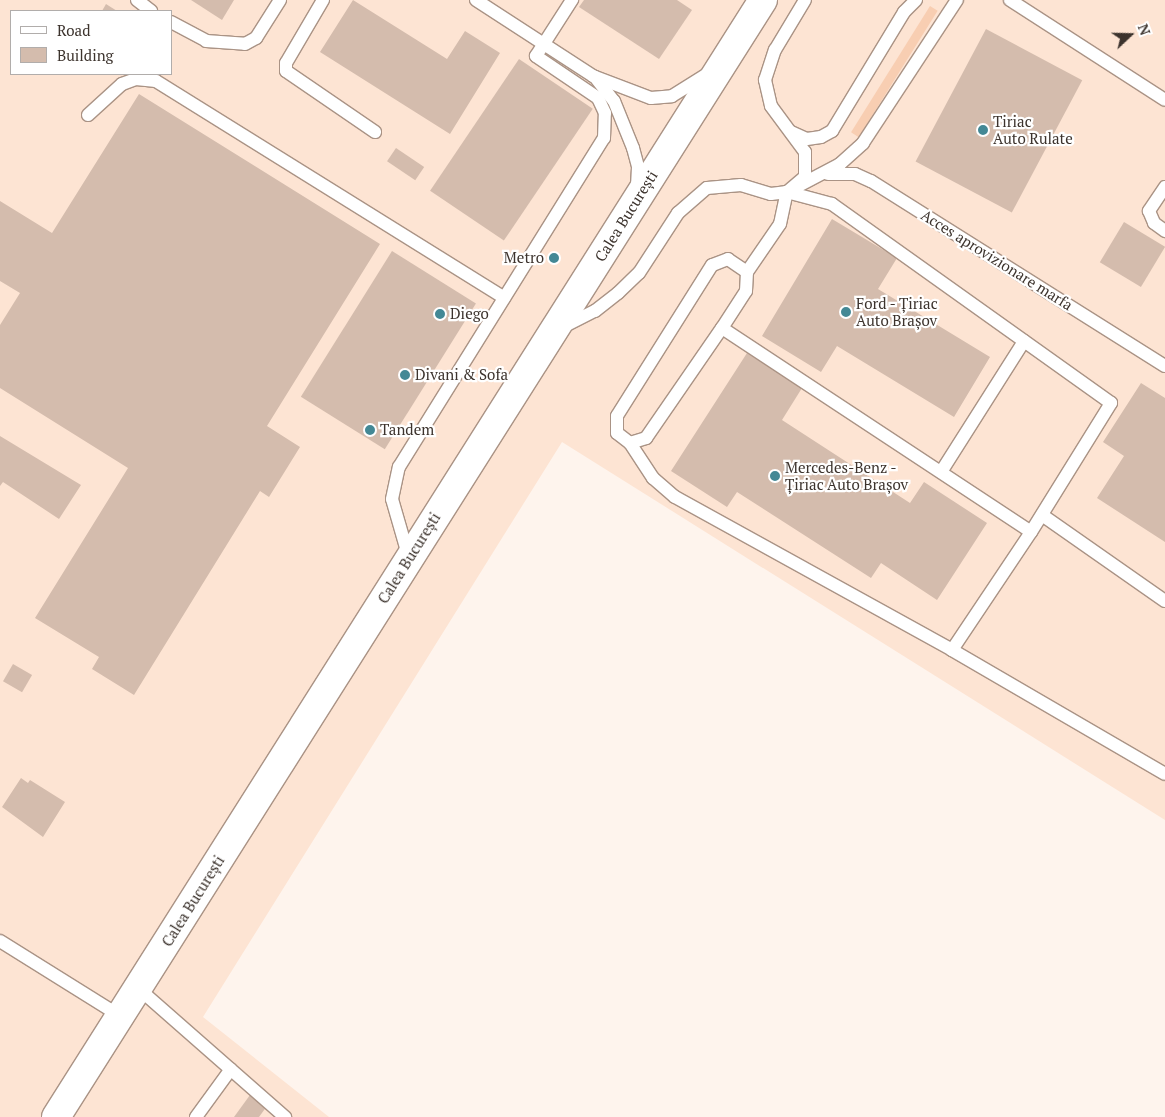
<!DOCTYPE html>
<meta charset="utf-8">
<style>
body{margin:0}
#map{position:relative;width:1165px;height:1117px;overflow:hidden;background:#fef4ed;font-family:"PT Serif",serif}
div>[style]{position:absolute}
.built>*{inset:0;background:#fde4d3}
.green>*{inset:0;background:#f8ceb2;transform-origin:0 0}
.building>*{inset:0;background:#d4bcad;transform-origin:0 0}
.roads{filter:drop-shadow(1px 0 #aa9385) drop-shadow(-1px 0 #aa9385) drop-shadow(0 1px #aa9385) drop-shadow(0 -1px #aa9385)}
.lane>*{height:12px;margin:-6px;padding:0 6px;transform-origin:6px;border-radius:6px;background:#fff}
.primary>*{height:28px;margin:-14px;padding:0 14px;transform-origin:14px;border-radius:14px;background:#fff}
.dots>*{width:14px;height:14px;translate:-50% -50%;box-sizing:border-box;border:2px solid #fff;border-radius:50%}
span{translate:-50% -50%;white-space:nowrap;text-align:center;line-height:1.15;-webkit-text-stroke:4.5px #fff;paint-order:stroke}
.poi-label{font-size:15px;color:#3c332d}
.left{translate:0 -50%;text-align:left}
.right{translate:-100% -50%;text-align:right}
.street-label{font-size:15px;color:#3c332d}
.legend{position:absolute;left:10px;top:10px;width:162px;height:65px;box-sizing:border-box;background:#fff;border:1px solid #b1adab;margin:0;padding:6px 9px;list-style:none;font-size:15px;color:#3c332d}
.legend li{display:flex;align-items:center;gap:10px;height:25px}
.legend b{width:25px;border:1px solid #b1adab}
.north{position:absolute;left:1105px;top:10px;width:50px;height:50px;-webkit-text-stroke:4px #fff;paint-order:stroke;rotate:69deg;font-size:14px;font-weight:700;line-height:20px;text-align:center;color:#3c332d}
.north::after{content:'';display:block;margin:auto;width:18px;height:22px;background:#3c332d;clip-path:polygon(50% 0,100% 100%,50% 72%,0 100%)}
</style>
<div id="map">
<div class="built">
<i style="clip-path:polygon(evenodd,0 0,1165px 0,1165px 820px,562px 442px,203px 1017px,329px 1117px,0 1117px,0 0,11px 11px,171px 11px,171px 74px,11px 74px,11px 11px)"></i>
</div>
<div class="green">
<i style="left:930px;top:6px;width:9px;height:149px;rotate:32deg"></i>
</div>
<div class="building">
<i style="clip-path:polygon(191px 0,234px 0,222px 20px)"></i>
<i style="clip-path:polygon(353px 0,447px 59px,465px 31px,500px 53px,450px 134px,320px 52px)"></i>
<i style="clip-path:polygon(584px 0,677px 0,692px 10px,659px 59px,579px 7px)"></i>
<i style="clip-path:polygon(106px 4px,117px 11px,102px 11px)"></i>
<i style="left:986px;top:29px;width:109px;height:150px;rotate:28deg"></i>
<i style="left:519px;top:59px;width:89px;height:159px;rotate:34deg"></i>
<i style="clip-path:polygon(139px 94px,380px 244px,267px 426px,300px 447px,269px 497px,260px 491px,134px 695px,92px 669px,99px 657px,35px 618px,128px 468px,0 388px,0 325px,20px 293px,0 281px,0 201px,52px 233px)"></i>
<i style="left:396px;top:148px;width:34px;height:16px;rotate:34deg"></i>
<i style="clip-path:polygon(832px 219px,897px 258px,878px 289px,990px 357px,954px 417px,837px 346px,821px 372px,762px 336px)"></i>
<i style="left:1124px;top:222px;width:48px;height:47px;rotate:31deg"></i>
<i style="left:392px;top:251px;width:99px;height:172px;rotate:32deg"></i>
<i style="clip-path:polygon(747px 353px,802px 388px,782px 420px,910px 503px,924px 482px,987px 523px,937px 600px,881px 563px,871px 578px,737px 492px,727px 507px,671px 471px)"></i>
<i style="clip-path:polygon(1141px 383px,1165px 398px,1165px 542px,1097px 498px,1124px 456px,1103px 442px)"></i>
<i style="clip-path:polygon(0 436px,81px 485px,59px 519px,3px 482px,0 486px)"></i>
<i style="left:13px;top:664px;width:22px;height:20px;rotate:30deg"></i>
<i style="clip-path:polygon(21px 778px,28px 783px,30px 780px,65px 802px,43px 837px,2px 807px)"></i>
<i style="clip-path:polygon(250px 1095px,267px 1106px,259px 1117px,234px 1117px)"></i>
</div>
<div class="roads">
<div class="lane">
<i style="left:137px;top:0;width:18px;rotate:38deg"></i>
<i style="left:323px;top:0;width:73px;rotate:120.4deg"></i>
<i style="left:286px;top:63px;width:8px;rotate:90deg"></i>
<i style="left:286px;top:71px;width:108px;rotate:34.4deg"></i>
<i style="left:476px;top:0;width:140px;rotate:33deg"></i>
<i style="left:593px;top:76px;width:62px;rotate:20.8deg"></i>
<i style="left:651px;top:98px;width:21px;rotate:-5deg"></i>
<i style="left:672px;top:96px;width:40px;rotate:-32deg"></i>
<i style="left:1010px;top:0;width:184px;rotate:32.8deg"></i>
<i style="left:171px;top:22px;width:40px;rotate:28deg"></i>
<i style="left:206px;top:41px;width:39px;rotate:4deg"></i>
<i style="left:245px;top:44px;width:13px;rotate:-29deg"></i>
<i style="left:256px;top:38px;width:45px;rotate:-57.7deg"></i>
<i style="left:595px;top:77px;width:31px;rotate:52deg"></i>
<i style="left:614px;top:101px;width:51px;rotate:68deg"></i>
<i style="left:633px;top:148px;width:20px;rotate:75deg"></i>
<i style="left:638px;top:167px;width:22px;rotate:93deg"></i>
<i style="left:88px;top:115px;width:46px;rotate:-42.4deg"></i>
<i style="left:122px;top:84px;width:15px;rotate:-20deg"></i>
<i style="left:136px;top:79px;width:20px;rotate:6deg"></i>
<i style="left:156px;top:81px;width:410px;rotate:31.9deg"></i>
<i style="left:791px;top:132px;width:17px;rotate:24deg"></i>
<i style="left:807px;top:139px;width:14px;rotate:-8deg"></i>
<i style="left:821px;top:137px;width:13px;rotate:-29deg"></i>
<i style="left:832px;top:131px;width:139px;rotate:-58.8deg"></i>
<i style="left:904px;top:12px;width:17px;rotate:-45deg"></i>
<i style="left:828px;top:174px;width:27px"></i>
<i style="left:855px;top:174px;width:17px;rotate:24deg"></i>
<i style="left:871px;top:181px;width:347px;rotate:32.2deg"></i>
<i style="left:1165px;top:187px;width:29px;rotate:124deg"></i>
<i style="left:1149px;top:211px;width:13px;rotate:67deg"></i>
<i style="left:1154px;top:223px;width:14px;rotate:36deg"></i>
<i style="left:747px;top:272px;width:23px;rotate:-146deg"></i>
<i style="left:728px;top:259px;width:17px;rotate:159deg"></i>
<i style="left:712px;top:265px;width:178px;rotate:122.2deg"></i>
<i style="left:617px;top:416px;width:17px;rotate:90deg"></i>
<i style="left:617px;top:433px;width:16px;rotate:38deg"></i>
<i style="left:630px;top:443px;width:17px;rotate:-17deg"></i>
<i style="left:646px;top:438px;width:134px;rotate:-55.4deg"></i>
<i style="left:722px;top:328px;width:44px;rotate:-57deg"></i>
<i style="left:746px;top:291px;width:19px;rotate:-87deg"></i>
<i style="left:747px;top:272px;width:58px;rotate:-55.5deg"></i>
<i style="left:780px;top:224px;width:33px;rotate:-78deg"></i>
<i style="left:787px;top:192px;width:23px;rotate:-40deg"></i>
<i style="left:805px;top:177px;width:25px;rotate:-90deg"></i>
<i style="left:805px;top:152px;width:57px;rotate:-126.5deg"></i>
<i style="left:771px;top:106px;width:27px;rotate:-103deg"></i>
<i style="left:765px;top:80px;width:32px;rotate:-72deg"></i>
<i style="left:775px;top:50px;width:58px;rotate:-59deg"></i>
<i style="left:561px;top:328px;width:38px;rotate:-27deg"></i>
<i style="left:595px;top:311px;width:29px;rotate:-38deg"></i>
<i style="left:618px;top:293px;width:29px;rotate:-44deg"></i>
<i style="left:639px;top:273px;width:72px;rotate:-57deg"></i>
<i style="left:678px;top:213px;width:38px;rotate:-41deg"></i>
<i style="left:707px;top:188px;width:34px;rotate:-5deg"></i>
<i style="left:741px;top:185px;width:31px;rotate:17deg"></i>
<i style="left:771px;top:194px;width:16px;rotate:-7deg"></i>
<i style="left:787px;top:192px;width:60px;rotate:-27.8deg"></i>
<i style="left:840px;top:164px;width:31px;rotate:-42deg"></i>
<i style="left:863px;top:143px;width:171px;rotate:-56.7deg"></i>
<i style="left:722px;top:328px;width:370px;rotate:33.4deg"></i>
<i style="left:1031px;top:532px;width:152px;rotate:-58.2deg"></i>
<i style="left:1111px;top:403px;width:343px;rotate:-144.5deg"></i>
<i style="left:832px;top:204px;width:47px;rotate:-165.1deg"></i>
<i style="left:630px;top:443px;width:42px;rotate:56.7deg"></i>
<i style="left:653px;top:478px;width:29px;rotate:41deg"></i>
<i style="left:675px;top:497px;width:316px;rotate:28.9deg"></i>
<i style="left:952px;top:650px;width:246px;rotate:30.2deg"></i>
<i style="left:941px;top:472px;width:155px;rotate:-57.6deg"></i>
<i style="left:1042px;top:515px;width:150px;rotate:35deg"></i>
<i style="left:409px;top:558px;width:61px;rotate:-106.1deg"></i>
<i style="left:392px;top:499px;width:33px;rotate:-78deg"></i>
<i style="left:399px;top:467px;width:388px;rotate:-58.1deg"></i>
<i style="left:604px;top:138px;width:25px;rotate:-88deg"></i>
<i style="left:605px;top:113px;width:17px;rotate:-115deg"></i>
<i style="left:598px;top:98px;width:75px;rotate:-145.9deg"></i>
<i style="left:536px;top:56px;width:67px;rotate:-57.3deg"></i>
<i style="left:952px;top:650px;width:142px;rotate:-56.2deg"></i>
<i style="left:0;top:941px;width:142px;rotate:32deg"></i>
<i style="left:138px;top:988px;width:196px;rotate:41.3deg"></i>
<i style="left:196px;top:1117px;width:59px;rotate:-53.9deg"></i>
</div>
<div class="primary">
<i style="left:56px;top:1117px;width:1322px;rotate:-57.67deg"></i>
</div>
</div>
<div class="dots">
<i style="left:983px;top:130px;background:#438895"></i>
<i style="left:554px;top:258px;background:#438895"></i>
<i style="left:846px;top:312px;background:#438895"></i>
<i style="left:440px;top:314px;background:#438895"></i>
<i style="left:405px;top:375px;background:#438895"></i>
<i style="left:370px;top:430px;background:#438895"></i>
<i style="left:775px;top:476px;background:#438895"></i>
</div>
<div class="poi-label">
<span class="left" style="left:993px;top:130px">Tiriac<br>Auto Rulate</span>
<span class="right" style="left:544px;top:258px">Metro</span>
<span class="left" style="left:856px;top:312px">Ford - Țiriac<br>Auto Brașov</span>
<span class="left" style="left:450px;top:314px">Diego</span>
<span class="left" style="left:415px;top:375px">Divani &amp; Sofa</span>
<span class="left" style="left:380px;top:430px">Tandem</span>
<span class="left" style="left:785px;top:476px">Mercedes-Benz -<br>Țiriac Auto Brașov</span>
</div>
<div class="street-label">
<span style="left:626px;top:216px;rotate:-58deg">Calea București</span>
<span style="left:997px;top:260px;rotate:32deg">Acces aprovizionare marfa</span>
<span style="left:409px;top:558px;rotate:-58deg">Calea București</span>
<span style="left:193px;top:901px;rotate:-58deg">Calea București</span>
</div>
<ul class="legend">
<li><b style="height:6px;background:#fff"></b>Road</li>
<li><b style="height:14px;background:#d4bcad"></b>Building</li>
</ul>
<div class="north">N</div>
</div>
